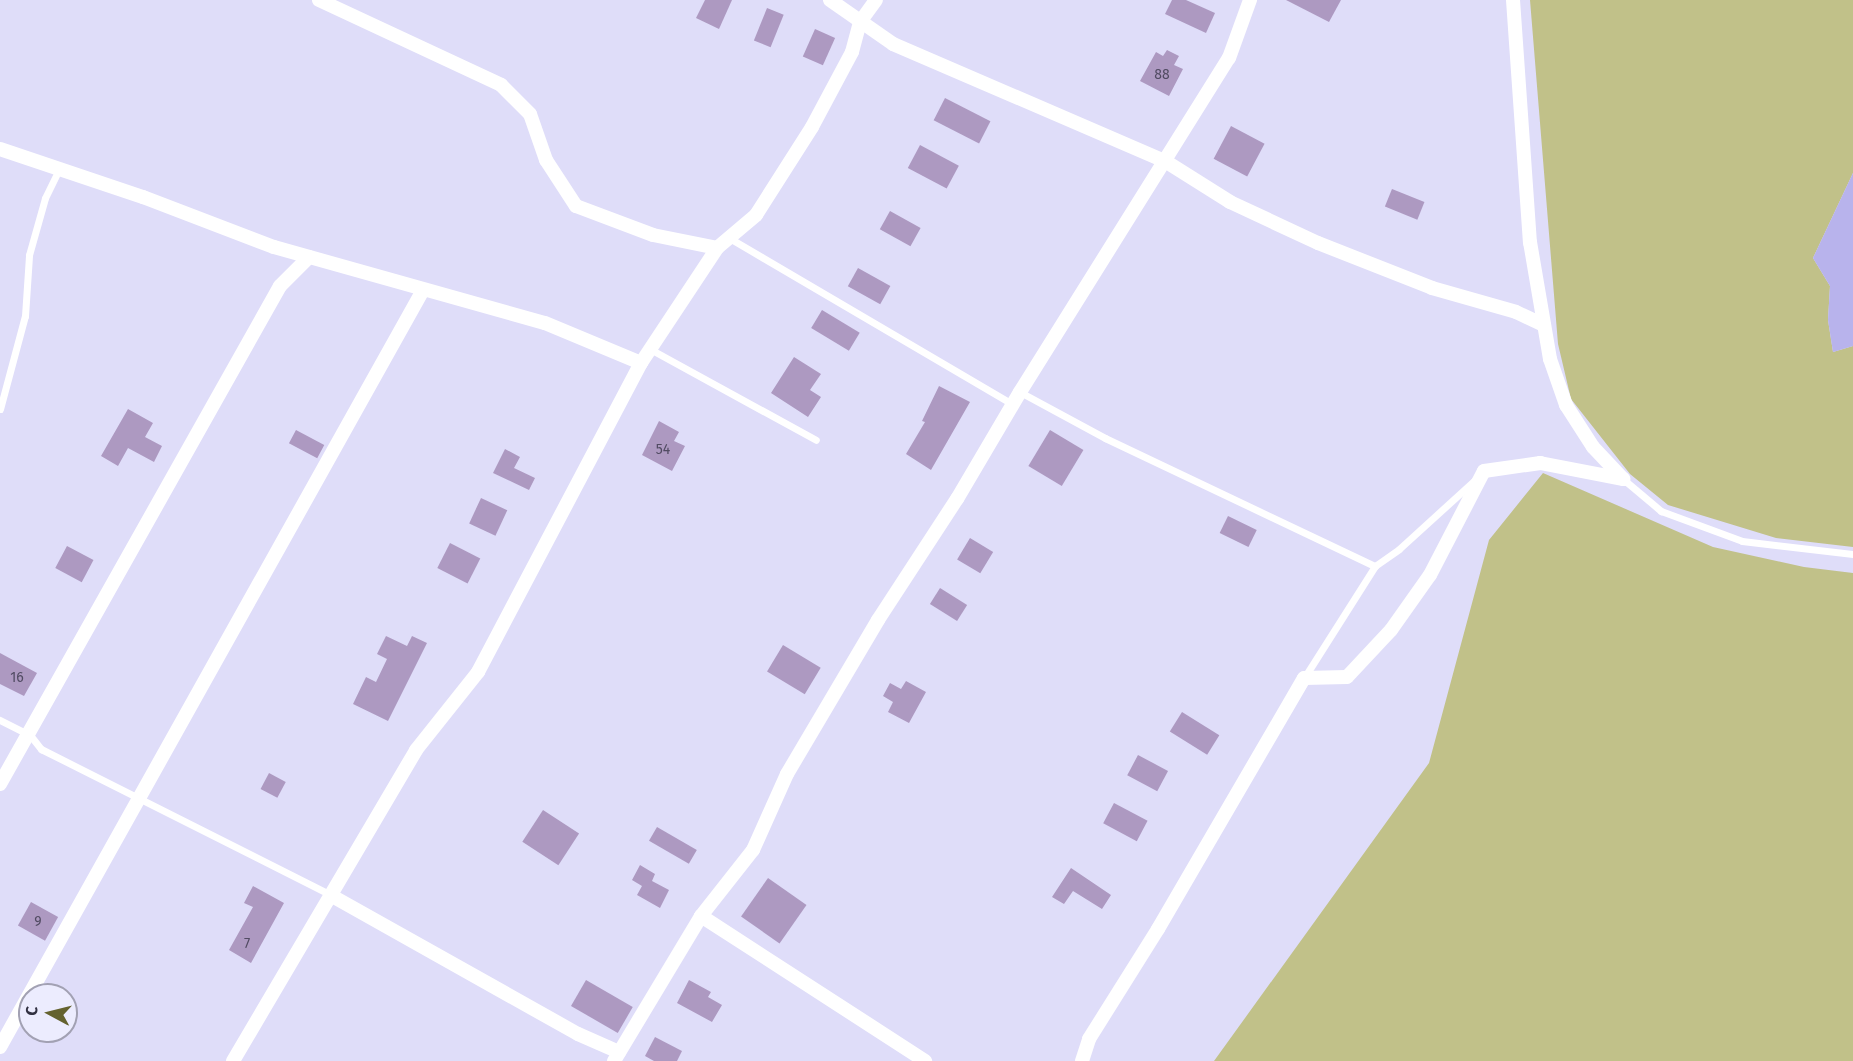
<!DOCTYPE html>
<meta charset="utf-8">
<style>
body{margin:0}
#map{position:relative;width:1853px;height:1061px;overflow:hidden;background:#dfddf9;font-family:"Fira Sans",sans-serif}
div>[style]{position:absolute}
.green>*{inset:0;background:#c1c189}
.water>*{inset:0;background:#b8b3ec}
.building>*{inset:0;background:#ad99c1;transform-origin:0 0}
.lane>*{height:7px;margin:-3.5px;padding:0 3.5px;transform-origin:3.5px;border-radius:3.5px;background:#fff}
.street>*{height:14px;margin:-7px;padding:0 7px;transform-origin:7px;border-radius:7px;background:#fff}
span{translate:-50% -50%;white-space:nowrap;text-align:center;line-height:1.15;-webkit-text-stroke:4.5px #ececfe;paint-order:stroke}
.number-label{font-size:14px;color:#514b62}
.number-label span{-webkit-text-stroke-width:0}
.north{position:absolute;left:18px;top:983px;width:60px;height:60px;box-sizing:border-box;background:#ececfe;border:2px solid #a2a1b3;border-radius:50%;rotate:277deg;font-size:16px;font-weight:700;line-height:24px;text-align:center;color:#323142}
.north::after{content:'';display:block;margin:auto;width:21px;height:27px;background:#64622f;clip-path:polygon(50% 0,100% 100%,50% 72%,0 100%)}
</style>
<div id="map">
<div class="green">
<i style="clip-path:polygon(1530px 0,1853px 0,1853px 173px,1813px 258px,1830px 286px,1828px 320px,1833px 352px,1853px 346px,1853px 547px,1776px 538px,1668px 505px,1630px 474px,1571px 399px,1558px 344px)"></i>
<i style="clip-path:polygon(1543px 473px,1713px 547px,1804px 567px,1853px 573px,1853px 1061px,1214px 1061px,1429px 763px,1489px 540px)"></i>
</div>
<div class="water">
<i style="clip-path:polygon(1853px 173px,1853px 346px,1833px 352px,1828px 320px,1830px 286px,1813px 258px)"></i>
</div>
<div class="building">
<i style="clip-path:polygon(705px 0,732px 0,719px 29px,696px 18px)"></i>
<i style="clip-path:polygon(1172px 0,1186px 0,1215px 13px,1206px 33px,1165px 14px)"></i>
<i style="clip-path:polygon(1286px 0,1341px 0,1329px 22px)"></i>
<i style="left:767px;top:8px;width:18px;height:35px;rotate:22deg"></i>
<i style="left:815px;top:29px;width:22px;height:30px;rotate:24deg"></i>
<i style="clip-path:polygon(1167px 50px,1179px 56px,1174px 65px,1183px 69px,1169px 96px,1140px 81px,1156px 52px,1163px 56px)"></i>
<i style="left:945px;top:98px;width:51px;height:25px;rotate:27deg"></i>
<i style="left:1231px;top:126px;width:38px;height:37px;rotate:28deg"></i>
<i style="left:920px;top:145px;width:44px;height:26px;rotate:28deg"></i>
<i style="left:1392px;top:189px;width:35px;height:19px;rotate:22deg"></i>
<i style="left:890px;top:211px;width:35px;height:21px;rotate:29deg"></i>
<i style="left:858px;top:268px;width:37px;height:21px;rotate:29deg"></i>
<i style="left:822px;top:310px;width:44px;height:21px;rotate:31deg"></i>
<i style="clip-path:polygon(794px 357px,821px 374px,810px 390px,821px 397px,808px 417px,771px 393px)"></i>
<i style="clip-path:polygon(939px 386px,970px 402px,931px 470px,906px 454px,925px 422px,922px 421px)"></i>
<i style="clip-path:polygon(128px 409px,153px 423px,145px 437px,162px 446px,154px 462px,128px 448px,118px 466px,101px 456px)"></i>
<i style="clip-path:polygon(659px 421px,679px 432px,674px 441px,685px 446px,672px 471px,642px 455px)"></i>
<i style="left:296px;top:430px;width:32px;height:15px;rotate:28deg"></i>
<i style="left:1050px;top:430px;width:39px;height:42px;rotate:31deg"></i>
<i style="clip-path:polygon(505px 449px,520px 457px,514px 468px,535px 478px,529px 490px,493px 473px)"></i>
<i style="left:481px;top:498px;width:29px;height:28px;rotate:25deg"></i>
<i style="left:1228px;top:516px;width:32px;height:19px;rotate:26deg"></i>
<i style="left:970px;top:538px;width:27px;height:25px;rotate:31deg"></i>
<i style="left:450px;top:543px;width:34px;height:28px;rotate:27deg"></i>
<i style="left:67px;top:546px;width:30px;height:25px;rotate:28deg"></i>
<i style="left:940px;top:588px;width:32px;height:19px;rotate:32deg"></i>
<i style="clip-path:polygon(386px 636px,407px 646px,412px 636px,427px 643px,388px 721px,353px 704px,366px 677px,376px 682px,387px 659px,377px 654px)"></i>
<i style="left:783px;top:645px;width:44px;height:31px;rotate:31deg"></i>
<i style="clip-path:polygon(0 653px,37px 673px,24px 696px,0 684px)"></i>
<i style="clip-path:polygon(906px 681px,926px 692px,909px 723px,888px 712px,893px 702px,883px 696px,890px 683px,901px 689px)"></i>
<i style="left:1182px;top:712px;width:44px;height:23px;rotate:32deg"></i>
<i style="left:1138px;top:755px;width:34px;height:23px;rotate:28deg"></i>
<i style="left:269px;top:773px;width:19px;height:18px;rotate:28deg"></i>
<i style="left:1114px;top:803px;width:38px;height:23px;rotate:28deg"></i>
<i style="left:543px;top:810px;width:43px;height:38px;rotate:33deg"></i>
<i style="left:657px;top:827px;width:46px;height:16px;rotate:30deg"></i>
<i style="clip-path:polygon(640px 865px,655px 874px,652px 881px,669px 890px,660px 908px,637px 895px,642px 886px,632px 880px)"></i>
<i style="clip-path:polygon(1071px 868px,1111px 895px,1102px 909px,1073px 891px,1064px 904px,1052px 897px)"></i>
<i style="left:768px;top:878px;width:47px;height:47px;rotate:35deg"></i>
<i style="clip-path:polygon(253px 886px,284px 903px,251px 963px,229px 950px,253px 907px,244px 903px)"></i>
<i style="left:31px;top:902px;width:31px;height:27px;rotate:29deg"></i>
<i style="left:586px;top:980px;width:54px;height:30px;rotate:30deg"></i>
<i style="clip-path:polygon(689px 980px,711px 992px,708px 997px,722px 1005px,712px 1022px,677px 1003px)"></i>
<i style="clip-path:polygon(655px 1037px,682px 1051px,677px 1061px,654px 1061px,645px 1056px)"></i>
</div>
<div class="lane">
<i style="left:731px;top:239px;width:326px;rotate:30.4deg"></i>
<i style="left:650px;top:349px;width:189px;rotate:28.7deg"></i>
<i style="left:1020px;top:392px;width:97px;rotate:28.4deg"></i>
<i style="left:1105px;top:438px;width:299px;rotate:25.4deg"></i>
<i style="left:0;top:409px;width:96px;rotate:-75deg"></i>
<i style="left:25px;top:316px;width:61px;rotate:-86.2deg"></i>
<i style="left:29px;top:255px;width:59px;rotate:-74.3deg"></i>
<i style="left:45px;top:198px;width:32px;rotate:-64deg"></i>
<i style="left:1623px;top:479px;width:50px;rotate:40.1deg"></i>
<i style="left:1661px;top:511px;width:86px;rotate:20.3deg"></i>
<i style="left:1742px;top:541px;width:112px;rotate:6.7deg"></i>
<i style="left:1304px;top:678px;width:133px;rotate:-57.6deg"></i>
<i style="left:1375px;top:566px;width:29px;rotate:-35deg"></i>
<i style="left:1399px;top:549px;width:105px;rotate:-42.3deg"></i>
<i style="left:0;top:720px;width:34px;rotate:27deg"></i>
<i style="left:30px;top:735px;width:18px;rotate:52deg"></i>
<i style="left:41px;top:749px;width:325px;rotate:26.7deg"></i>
</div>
<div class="street">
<i style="left:319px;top:0;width:201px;rotate:25deg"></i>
<i style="left:501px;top:85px;width:41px;rotate:45deg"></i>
<i style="left:530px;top:114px;width:49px;rotate:70.8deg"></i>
<i style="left:546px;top:160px;width:55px;rotate:56.9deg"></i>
<i style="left:576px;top:206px;width:82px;rotate:20.6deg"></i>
<i style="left:653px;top:235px;width:65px;rotate:11.5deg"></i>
<i style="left:830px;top:0;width:77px;rotate:34.9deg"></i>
<i style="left:893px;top:44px;width:296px;rotate:23.3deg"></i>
<i style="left:1165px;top:161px;width:77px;rotate:32.2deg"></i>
<i style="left:1230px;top:202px;width:97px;rotate:25deg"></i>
<i style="left:1318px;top:243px;width:123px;rotate:21.5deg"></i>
<i style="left:1432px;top:288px;width:87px;rotate:15.9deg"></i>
<i style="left:1516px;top:312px;width:31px;rotate:25deg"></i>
<i style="left:1513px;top:0;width:243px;rotate:86deg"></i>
<i style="left:1530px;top:242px;width:119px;rotate:80.3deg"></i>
<i style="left:1550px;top:359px;width:49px;rotate:70.8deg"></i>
<i style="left:1566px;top:405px;width:50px;rotate:57.3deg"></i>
<i style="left:1593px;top:447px;width:44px;rotate:46.8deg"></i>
<i style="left:0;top:149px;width:151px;rotate:18.6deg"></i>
<i style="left:143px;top:197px;width:140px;rotate:20.9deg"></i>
<i style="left:274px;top:247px;width:281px;rotate:15.7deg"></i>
<i style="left:545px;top:323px;width:104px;rotate:22.6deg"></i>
<i style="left:0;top:784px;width:571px;rotate:-60.65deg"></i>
<i style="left:280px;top:286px;width:41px;rotate:-45deg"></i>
<i style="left:332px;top:896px;width:282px;rotate:29.3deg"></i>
<i style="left:578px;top:1034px;width:45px;rotate:23.7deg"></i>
<i style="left:701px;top:916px;width:267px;rotate:32.9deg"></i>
<i style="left:0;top:1047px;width:867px;rotate:-60.8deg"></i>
<i style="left:233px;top:1061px;width:361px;rotate:-59.5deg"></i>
<i style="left:416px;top:750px;width:100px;rotate:-51.5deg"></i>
<i style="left:478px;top:672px;width:349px;rotate:-62.2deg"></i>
<i style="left:641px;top:363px;width:138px;rotate:-56.5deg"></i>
<i style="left:717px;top:248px;width:51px;rotate:-40.2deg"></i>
<i style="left:756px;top:215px;width:104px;rotate:-57.5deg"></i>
<i style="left:812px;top:127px;width:85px;rotate:-61.9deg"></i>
<i style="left:852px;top:52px;width:31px;rotate:-75deg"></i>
<i style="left:860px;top:22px;width:27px;rotate:-54deg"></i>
<i style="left:614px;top:1061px;width:169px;rotate:-59deg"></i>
<i style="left:701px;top:916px;width:84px;rotate:-51.8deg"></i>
<i style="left:753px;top:850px;width:83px;rotate:-65.9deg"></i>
<i style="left:787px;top:774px;width:179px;rotate:-59.4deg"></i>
<i style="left:878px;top:620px;width:145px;rotate:-56.9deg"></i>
<i style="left:957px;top:499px;width:124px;rotate:-59.5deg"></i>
<i style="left:1020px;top:392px;width:394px;rotate:-58deg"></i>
<i style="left:1229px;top:58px;width:62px;rotate:-70.1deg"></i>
<i style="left:1082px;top:1061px;width:23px;rotate:-72deg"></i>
<i style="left:1089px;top:1039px;width:130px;rotate:-57.9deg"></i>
<i style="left:1158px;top:929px;width:290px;rotate:-59.8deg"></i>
<i style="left:1304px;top:678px;width:43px;rotate:-1.3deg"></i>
<i style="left:1347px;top:677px;width:64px;rotate:-46.9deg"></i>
<i style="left:1391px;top:630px;width:67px;rotate:-54.7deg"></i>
<i style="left:1430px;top:575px;width:117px;rotate:-62.6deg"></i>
<i style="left:1484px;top:471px;width:57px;rotate:-8.1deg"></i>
<i style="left:1540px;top:463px;width:85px;rotate:10.9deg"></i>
</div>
<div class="number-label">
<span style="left:1162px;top:75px">88</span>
<span style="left:663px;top:450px">54</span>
<span style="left:17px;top:678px">16</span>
<span style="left:38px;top:922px">9</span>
<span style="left:247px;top:944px">7</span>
</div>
<div class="north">С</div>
</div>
